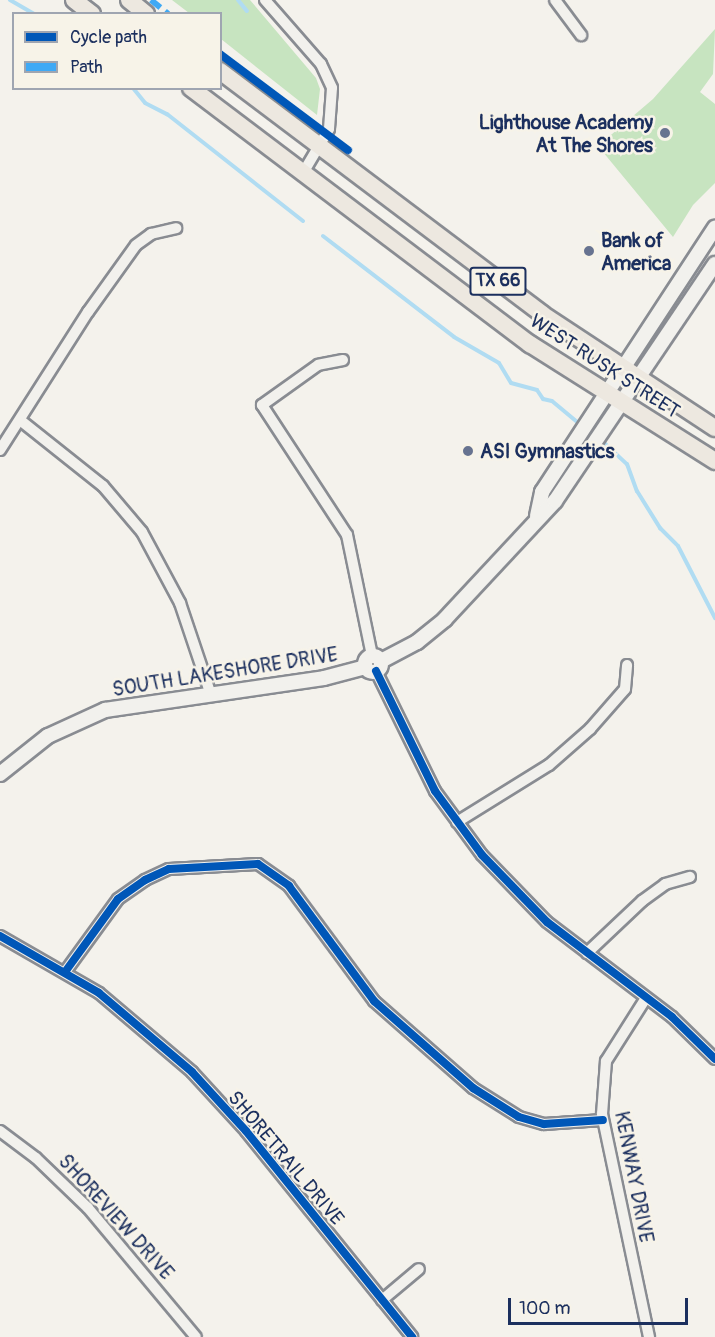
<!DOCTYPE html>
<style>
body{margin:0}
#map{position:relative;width:715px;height:1337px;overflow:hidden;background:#f4f2ec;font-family:Pangolin,sans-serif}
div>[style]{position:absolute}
.green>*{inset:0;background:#c7e4c0}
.stream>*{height:4px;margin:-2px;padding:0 2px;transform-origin:2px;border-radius:2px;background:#b0dcf2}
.roads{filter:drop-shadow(2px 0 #898c92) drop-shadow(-2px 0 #898c92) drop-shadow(0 2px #898c92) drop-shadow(0 -2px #898c92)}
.street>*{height:10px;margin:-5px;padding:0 5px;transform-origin:5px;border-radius:5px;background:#f2f1ed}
.secondary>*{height:14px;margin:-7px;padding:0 7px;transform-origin:7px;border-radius:7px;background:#f2f1ed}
.secondary>.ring{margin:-7px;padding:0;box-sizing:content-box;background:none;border:14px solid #f2f1ed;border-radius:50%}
.primary>*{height:16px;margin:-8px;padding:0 8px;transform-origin:8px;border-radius:8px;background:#ede8e0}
.quiet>*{height:6px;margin-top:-3px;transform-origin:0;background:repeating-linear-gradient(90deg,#3fa9f5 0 12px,transparent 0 18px)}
.cycleway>*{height:8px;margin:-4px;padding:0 4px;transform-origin:4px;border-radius:4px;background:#0057b8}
.dots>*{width:16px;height:16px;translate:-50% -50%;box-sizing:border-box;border:3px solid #f7f3e8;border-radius:50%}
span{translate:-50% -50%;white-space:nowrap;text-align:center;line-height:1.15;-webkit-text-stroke:5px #f7f3e8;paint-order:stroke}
.shield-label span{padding:2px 4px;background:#f7f3e8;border:2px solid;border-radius:4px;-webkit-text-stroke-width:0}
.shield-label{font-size:18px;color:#1b2f5e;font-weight:700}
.poi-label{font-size:20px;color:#1b2f5e;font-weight:700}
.right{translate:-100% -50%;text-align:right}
.left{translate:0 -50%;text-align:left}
.street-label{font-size:20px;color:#1b2f5e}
.legend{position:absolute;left:12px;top:12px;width:210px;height:78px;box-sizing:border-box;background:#f7f3e8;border:2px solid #9fa5b1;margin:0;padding:8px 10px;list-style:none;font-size:18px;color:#1b2f5e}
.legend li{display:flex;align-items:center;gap:12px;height:30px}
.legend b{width:30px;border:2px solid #9fa5b1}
.scale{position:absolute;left:508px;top:1298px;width:180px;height:27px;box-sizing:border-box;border:3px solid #1b2f5e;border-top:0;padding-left:8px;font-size:18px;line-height:21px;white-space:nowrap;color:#1b2f5e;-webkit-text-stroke:4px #f7f3e8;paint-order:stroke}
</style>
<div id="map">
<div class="green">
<i style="clip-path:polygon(172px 0,250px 0,316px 78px,320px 89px,317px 115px,221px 39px,220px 14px,189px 13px)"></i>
<i style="clip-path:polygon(715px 29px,713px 74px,700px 92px,715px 104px,715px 183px,693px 205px,673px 237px,598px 146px,653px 99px)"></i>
</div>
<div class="stream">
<i style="left:10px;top:0;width:28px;rotate:30deg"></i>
<i style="left:238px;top:0;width:14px;rotate:51deg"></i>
<i style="left:133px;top:88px;width:19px;rotate:51deg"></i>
<i style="left:145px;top:103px;width:25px;rotate:27deg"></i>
<i style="left:167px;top:114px;width:173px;rotate:38.2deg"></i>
<i style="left:323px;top:236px;width:165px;rotate:37.6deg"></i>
<i style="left:454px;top:337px;width:52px;rotate:30deg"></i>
<i style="left:499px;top:363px;width:23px;rotate:59deg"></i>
<i style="left:511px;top:383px;width:27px;rotate:15deg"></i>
<i style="left:537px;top:390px;width:11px;rotate:56deg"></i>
<i style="left:543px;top:399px;width:9px;rotate:13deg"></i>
<i style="left:552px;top:401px;width:55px;rotate:39.8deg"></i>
<i style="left:601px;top:440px;width:35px;rotate:43deg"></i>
<i style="left:627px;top:464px;width:29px;rotate:70deg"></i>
<i style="left:637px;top:491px;width:44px;rotate:58.1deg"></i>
<i style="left:660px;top:528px;width:25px;rotate:45deg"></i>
<i style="left:678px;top:546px;width:81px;rotate:62.8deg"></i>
</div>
<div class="roads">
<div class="street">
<i style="left:265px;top:0;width:85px;rotate:48.8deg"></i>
<i style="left:321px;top:64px;width:26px;rotate:65deg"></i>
<i style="left:332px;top:88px;width:41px;rotate:94.2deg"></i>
<i style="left:329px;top:129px;width:51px;rotate:120.6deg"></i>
<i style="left:555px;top:0;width:44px;rotate:53.4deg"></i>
<i style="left:343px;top:360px;width:25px;rotate:169deg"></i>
<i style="left:318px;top:365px;width:69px;rotate:144.5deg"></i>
<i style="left:262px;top:405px;width:155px;rotate:56.8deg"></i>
<i style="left:347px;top:535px;width:124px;rotate:78.3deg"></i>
<i style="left:20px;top:420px;width:106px;rotate:38.5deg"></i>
<i style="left:103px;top:486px;width:60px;rotate:49.7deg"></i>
<i style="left:142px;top:532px;width:81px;rotate:61.8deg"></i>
<i style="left:180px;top:603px;width:97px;rotate:71.4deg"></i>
<i style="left:0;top:450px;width:164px;rotate:-57.5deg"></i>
<i style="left:88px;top:312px;width:82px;rotate:-54.4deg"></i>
<i style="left:136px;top:245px;width:19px;rotate:-36deg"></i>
<i style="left:151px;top:234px;width:26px;rotate:-13deg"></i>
<i style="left:376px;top:671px;width:134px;rotate:63.8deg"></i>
<i style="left:435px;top:791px;width:79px;rotate:53.7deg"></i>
<i style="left:482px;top:855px;width:93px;rotate:45.9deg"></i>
<i style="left:547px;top:922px;width:157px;rotate:37.2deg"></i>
<i style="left:672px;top:1017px;width:60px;rotate:44.3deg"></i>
<i style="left:457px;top:822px;width:108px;rotate:-31.8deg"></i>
<i style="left:549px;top:765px;width:55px;rotate:-41.3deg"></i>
<i style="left:590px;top:729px;width:53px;rotate:-48.8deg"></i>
<i style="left:625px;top:689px;width:24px;rotate:-85deg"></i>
<i style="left:0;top:936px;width:114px;rotate:29.9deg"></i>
<i style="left:99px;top:993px;width:122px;rotate:40.3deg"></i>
<i style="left:192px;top:1072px;width:80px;rotate:47.5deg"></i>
<i style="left:246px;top:1131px;width:265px;rotate:51.1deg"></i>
<i style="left:587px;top:953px;width:76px;rotate:-43.4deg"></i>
<i style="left:642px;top:901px;width:29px;rotate:-36deg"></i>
<i style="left:665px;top:884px;width:26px;rotate:-16deg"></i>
<i style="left:65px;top:972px;width:90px;rotate:-54deg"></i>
<i style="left:118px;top:899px;width:33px;rotate:-35deg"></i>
<i style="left:145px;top:880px;width:26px;rotate:-25deg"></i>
<i style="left:169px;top:869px;width:89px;rotate:-3.2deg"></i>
<i style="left:258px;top:864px;width:38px;rotate:35deg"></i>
<i style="left:289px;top:886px;width:143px;rotate:53.5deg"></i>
<i style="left:374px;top:1001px;width:132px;rotate:41.3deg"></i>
<i style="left:473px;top:1088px;width:54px;rotate:32.2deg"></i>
<i style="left:519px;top:1117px;width:26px;rotate:16deg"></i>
<i style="left:544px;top:1124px;width:59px;rotate:-3.9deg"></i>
<i style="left:646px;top:998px;width:75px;rotate:122.4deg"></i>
<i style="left:606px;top:1061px;width:53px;rotate:94.3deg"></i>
<i style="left:602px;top:1114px;width:228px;rotate:78.1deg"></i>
<i style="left:0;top:1131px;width:45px;rotate:36.9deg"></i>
<i style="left:36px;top:1158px;width:72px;rotate:43.9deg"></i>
<i style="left:88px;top:1208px;width:168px;rotate:50.1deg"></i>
<i style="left:382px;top:1300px;width:48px;rotate:-40deg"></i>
</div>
<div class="secondary">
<i style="left:537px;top:516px;width:25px;rotate:-78deg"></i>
<i style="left:542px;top:492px;width:316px;rotate:-56.8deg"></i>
<i class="ring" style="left:365px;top:656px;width:2px;height:2px"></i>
<i style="left:381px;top:661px;width:41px;rotate:-27.8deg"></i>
<i style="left:417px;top:642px;width:36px;rotate:-39deg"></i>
<i style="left:445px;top:619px;width:161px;rotate:-47deg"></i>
<i style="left:555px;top:501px;width:286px;rotate:-56deg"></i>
<i style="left:0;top:774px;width:61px;rotate:-38.4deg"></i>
<i style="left:48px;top:736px;width:63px;rotate:-24.5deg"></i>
<i style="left:105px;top:710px;width:221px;rotate:-8.3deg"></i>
<i style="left:324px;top:678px;width:43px;rotate:-14.7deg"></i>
</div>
<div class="primary">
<i style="left:74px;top:0;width:23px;rotate:38deg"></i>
<i style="left:129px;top:0;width:22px;rotate:39deg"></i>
<i style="left:220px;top:71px;width:403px;rotate:37deg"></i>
<i style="left:542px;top:314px;width:207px;rotate:33.4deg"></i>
<i style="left:191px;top:88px;width:425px;rotate:37.1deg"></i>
<i style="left:530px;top:344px;width:219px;rotate:32.3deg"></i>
</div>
</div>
<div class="quiet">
<i style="left:151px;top:0;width:22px;rotate:39deg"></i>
</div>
<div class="cycleway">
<i style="left:220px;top:54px;width:160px;rotate:36.9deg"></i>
<i style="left:376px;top:671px;width:134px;rotate:63.8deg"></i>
<i style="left:435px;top:791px;width:79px;rotate:53.7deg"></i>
<i style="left:482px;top:855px;width:93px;rotate:45.9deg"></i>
<i style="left:547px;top:922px;width:157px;rotate:37.2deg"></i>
<i style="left:672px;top:1017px;width:60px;rotate:44.3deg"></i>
<i style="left:0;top:936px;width:114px;rotate:29.9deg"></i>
<i style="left:99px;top:993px;width:122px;rotate:40.3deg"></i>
<i style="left:192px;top:1072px;width:80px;rotate:47.5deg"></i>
<i style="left:246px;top:1131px;width:265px;rotate:51.1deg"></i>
<i style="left:65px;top:972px;width:90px;rotate:-54deg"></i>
<i style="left:118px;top:899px;width:33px;rotate:-35deg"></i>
<i style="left:145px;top:880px;width:26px;rotate:-25deg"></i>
<i style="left:169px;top:869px;width:89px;rotate:-3.2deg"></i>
<i style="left:258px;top:864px;width:38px;rotate:35deg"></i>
<i style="left:289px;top:886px;width:143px;rotate:53.5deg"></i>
<i style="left:374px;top:1001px;width:132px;rotate:41.3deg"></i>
<i style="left:473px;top:1088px;width:54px;rotate:32.2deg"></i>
<i style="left:519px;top:1117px;width:26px;rotate:16deg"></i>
<i style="left:544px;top:1124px;width:59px;rotate:-3.9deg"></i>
</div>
<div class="dots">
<i style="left:665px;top:133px;background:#677390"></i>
<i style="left:589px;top:251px;background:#677390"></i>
<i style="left:468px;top:451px;background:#677390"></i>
</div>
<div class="shield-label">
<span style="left:498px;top:281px">TX 66</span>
</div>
<div class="poi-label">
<span class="right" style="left:653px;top:134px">Lighthouse Academy<br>At The Shores</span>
<span class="left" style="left:601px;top:252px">Bank of<br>America</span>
<span class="left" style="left:480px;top:451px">ASI Gymnastics</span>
</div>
<div class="street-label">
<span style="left:605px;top:366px;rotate:33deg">WEST RUSK STREET</span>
<span style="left:225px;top:672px;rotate:-9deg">SOUTH LAKESHORE DRIVE</span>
<span style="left:286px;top:1158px;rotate:50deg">SHORETRAIL DRIVE</span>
<span style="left:634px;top:1177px;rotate:79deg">KENWAY DRIVE</span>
<span style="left:116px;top:1217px;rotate:48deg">SHOREVIEW DRIVE</span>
</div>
<ul class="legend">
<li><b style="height:8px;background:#0057b8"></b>Cycle path</li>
<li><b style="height:8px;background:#3fa9f5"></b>Path</li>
</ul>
<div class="scale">100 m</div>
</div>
